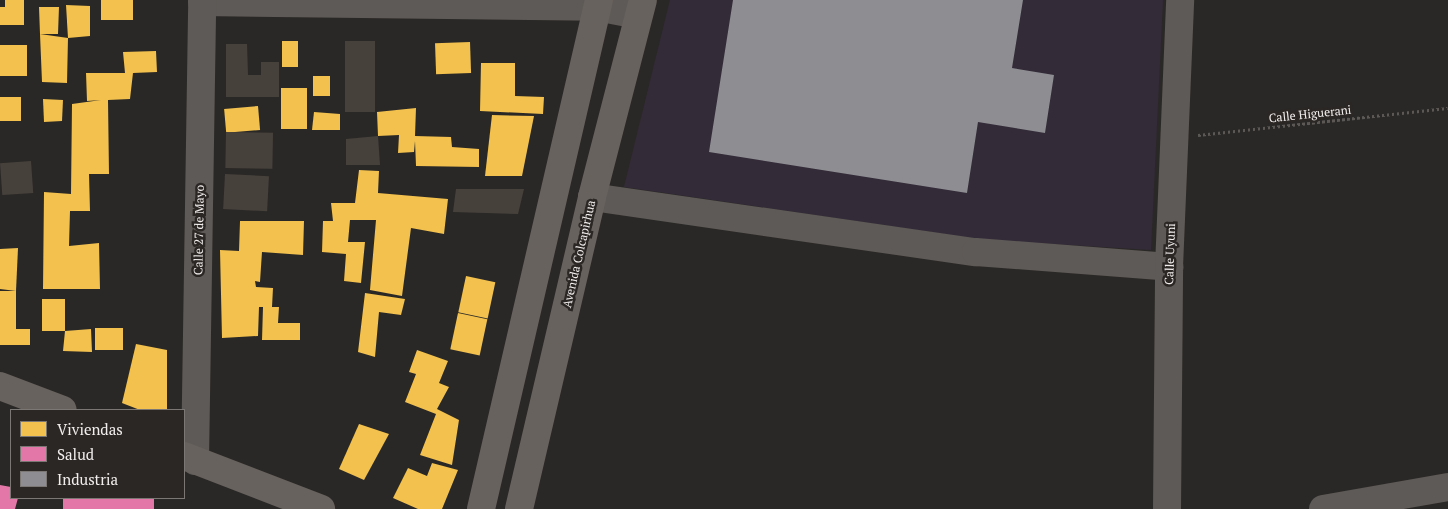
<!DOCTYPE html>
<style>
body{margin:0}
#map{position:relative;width:1448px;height:509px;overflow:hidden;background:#2a2826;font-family:"PT Serif",serif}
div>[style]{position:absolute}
.industrial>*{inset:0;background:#332b38}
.homes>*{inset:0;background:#f2c14e;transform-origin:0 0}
.health>*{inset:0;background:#e377a8;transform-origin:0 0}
.industry>*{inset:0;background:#8d8d92}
.building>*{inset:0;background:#47413c;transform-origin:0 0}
.path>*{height:3px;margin-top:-1.5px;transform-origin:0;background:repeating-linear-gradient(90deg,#5b5856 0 2.5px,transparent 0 5px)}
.minor>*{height:28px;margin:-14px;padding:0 14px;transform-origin:14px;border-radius:14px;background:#5e5a57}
.major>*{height:28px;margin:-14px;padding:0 14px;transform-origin:14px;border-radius:14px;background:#68625e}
span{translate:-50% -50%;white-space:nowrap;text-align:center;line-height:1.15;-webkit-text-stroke:5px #2b2725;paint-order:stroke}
.street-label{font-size:12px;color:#f1eeed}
.legend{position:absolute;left:10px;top:409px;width:175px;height:90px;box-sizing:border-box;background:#2b2725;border:1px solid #7a7775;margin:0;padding:6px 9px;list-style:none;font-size:15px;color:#f1eeed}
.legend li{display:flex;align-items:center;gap:10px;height:25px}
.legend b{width:25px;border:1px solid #7a7775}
</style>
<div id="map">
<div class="industrial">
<i style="clip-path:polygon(670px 0,1163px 0,1151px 250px,985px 240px,624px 187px)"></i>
</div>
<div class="homes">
<i style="clip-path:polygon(5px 0,24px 0,24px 25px,0 25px,0 7px,5px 7px)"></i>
<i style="left:101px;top:0;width:32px;height:20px"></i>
<i style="clip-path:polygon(66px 5px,90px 6px,90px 36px,68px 38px)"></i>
<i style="clip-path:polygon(39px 7px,59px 7px,58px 34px,40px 34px,68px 38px,67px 83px,42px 82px,40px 34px)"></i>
<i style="left:282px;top:41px;width:16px;height:26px"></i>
<i style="left:470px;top:42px;width:31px;height:35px;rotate:88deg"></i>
<i style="left:0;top:45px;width:27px;height:31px"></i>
<i style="clip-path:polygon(156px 51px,157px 72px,133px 73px,130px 99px,108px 100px,109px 174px,89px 174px,90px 211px,70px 211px,69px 246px,99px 243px,100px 289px,43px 289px,44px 192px,71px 194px,72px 104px,101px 100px,87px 101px,86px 73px,125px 73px,123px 52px)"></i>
<i style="clip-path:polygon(481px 63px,515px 63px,515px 96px,544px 97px,543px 114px,480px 111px)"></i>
<i style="left:313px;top:76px;width:17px;height:20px"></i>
<i style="left:281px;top:88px;width:26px;height:41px"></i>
<i style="left:0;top:97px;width:21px;height:24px"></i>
<i style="clip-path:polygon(43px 99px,63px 100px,62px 121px,44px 122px)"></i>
<i style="left:258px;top:106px;width:24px;height:34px;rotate:85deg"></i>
<i style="clip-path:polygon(416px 108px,415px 136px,451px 137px,452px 147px,479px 149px,479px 167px,416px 166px,415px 141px,414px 152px,398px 153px,399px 135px,378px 136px,377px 112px)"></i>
<i style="clip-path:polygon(314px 112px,340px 114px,340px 130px,312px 130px)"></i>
<i style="clip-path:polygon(492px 115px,534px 116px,522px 176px,485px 176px)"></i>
<i style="clip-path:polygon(359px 170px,379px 171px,378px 193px,448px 199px,444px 234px,411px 228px,402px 296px,370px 290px,376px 220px,350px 220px,348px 242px,365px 242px,361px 283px,344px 281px,346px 254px,322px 252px,323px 221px,333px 221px,331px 203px,355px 203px)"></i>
<i style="clip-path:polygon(240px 221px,304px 221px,303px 255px,262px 252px,260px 282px,255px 281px,256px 287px,273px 288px,272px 307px,279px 307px,278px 323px,300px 323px,300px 340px,262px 340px,263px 307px,259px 307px,258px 336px,222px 338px,220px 250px,239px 251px)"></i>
<i style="clip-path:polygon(18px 248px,16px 291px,0 289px,0 249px)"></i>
<i style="left:466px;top:276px;width:30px;height:37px;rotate:12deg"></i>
<i style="clip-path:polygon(0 291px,16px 291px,16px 329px,30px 329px,30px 345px,0 345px)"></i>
<i style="clip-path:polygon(365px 293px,405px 299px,401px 315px,379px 312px,375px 357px,358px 352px)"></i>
<i style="clip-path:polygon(42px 299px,65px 299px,65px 331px,91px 329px,92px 352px,63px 351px,65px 331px,42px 331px)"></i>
<i style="left:458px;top:313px;width:30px;height:37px;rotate:12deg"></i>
<i style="left:95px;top:328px;width:28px;height:22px"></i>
<i style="clip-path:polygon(136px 344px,167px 350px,167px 410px,140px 410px,122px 403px)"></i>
<i style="clip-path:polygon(417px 350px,448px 361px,439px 383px,449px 387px,437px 409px,459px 420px,452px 465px,420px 455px,436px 414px,405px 402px,416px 374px,409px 372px)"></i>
<i style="clip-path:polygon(359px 424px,389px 434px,364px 480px,339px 469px)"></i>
<i style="clip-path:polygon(432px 463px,458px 470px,442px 509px,418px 509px,393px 498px,408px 468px,427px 476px)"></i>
</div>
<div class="health">
<i style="clip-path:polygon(0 485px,11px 487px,11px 498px,18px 498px,15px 509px,0 509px)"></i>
<i style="left:63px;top:498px;width:91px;height:11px"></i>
</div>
<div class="industry">
<i style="clip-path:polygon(733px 0,1023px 0,1012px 68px,1054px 75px,1045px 133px,978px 122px,967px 193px,709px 152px)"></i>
</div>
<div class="building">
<i style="left:345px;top:41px;width:30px;height:71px"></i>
<i style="clip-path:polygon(226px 44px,247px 44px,248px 75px,261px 75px,261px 62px,279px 62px,279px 97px,226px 97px)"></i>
<i style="left:226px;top:132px;width:47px;height:36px;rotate:1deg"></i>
<i style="clip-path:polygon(378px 136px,380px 165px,346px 165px,346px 139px)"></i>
<i style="left:31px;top:161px;width:32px;height:31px;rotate:86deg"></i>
<i style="left:225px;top:174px;width:44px;height:35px;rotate:3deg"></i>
<i style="clip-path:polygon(456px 189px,524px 189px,518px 214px,453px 212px)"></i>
</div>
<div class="path">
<i style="left:1198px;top:135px;width:251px;rotate:-6.2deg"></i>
</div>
<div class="minor">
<i style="left:202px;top:2px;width:394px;rotate:0.7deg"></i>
<i style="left:596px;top:7px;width:43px;rotate:10.8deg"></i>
<i style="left:592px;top:197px;width:388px;rotate:8.2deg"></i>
<i style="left:976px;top:252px;width:194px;rotate:4.4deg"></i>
<i style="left:195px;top:461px;width:461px;rotate:-89.1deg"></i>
<i style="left:1167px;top:509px;width:242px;rotate:-89.5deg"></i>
<i style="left:1169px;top:267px;width:267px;rotate:-87.6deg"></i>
<i style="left:1323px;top:509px;width:127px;rotate:-10deg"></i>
</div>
<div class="major">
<i style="left:0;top:386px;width:67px;rotate:20.9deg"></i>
<i style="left:184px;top:456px;width:147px;rotate:21.1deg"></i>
<i style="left:481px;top:509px;width:522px;rotate:-76.95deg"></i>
<i style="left:519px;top:509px;width:320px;rotate:-76.8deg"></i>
<i style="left:592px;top:197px;width:203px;rotate:-75.5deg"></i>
</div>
<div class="street-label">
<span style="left:1310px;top:114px;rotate:-6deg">Calle Higuerani</span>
<span style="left:199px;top:230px;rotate:-89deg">Calle 27 de Mayo</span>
<span style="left:579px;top:254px;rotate:-77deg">Avenida Colcapirhua</span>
<span style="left:1170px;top:254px;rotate:-88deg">Calle Uyuni</span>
</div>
<ul class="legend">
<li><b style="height:14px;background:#f2c14e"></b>Viviendas</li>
<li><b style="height:14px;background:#e377a8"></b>Salud</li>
<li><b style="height:14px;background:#8d8d92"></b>Industria</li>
</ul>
</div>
